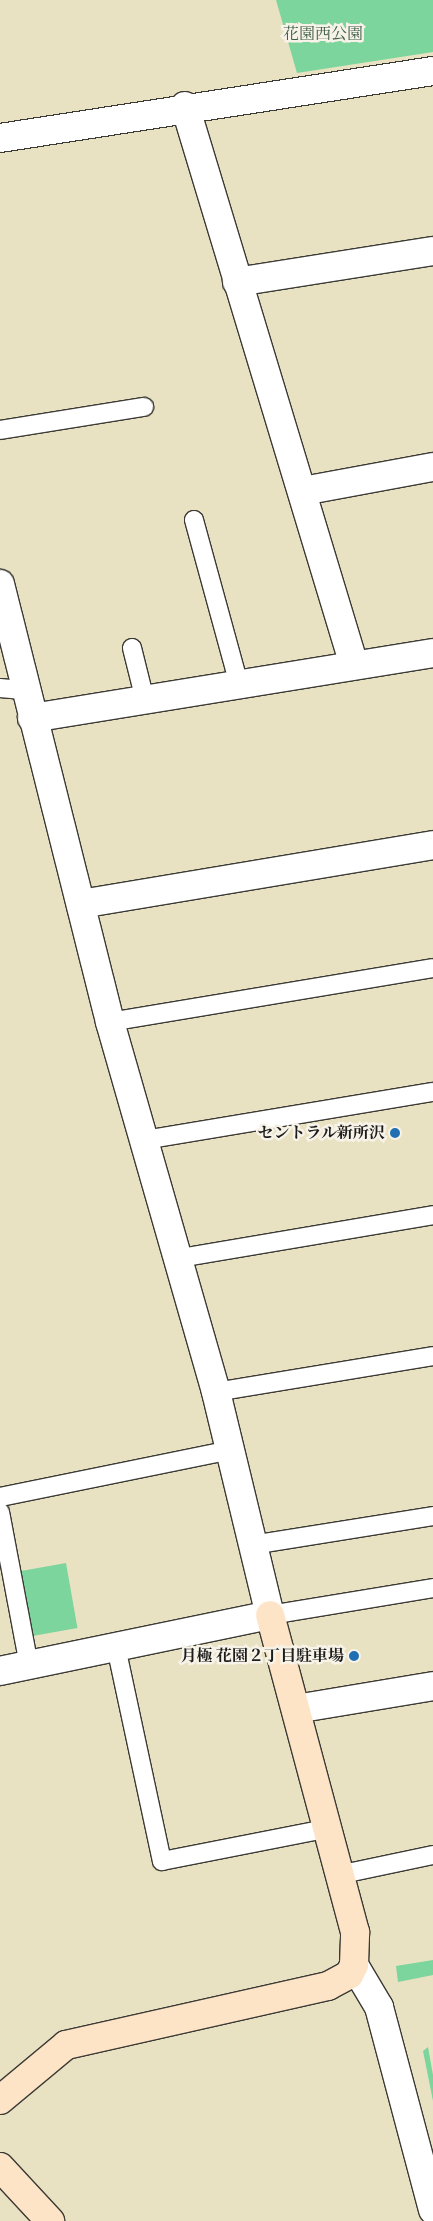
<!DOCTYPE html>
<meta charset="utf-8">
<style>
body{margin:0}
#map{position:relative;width:433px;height:2221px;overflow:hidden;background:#e9e2c2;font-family:"IM FELL French Canon","Noto Serif JP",serif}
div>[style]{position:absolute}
.green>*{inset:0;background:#7bd59c;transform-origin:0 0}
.roads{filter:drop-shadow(1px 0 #3b3a35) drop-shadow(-1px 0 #3b3a35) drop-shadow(0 1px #3b3a35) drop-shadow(0 -1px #3b3a35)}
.lane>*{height:18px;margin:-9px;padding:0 9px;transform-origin:9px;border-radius:9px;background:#fff}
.street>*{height:28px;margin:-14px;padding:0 14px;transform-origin:14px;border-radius:14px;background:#fff}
.secondary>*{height:28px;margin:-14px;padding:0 14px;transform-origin:14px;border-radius:14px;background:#fee4c6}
.dots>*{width:14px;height:14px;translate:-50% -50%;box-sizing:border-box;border:2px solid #f7f3e8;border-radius:50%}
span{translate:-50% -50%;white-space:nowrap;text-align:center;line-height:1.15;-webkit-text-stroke:5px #f7f3e8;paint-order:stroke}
.park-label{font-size:16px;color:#3d5d49}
.poi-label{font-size:16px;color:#1c1c1c;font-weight:700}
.right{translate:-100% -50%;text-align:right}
</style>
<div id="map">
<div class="green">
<i style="clip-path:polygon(276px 0,433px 0,433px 52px,297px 73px)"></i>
<i style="left:66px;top:1563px;width:66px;height:47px;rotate:80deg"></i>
<i style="clip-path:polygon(433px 1960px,433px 1975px,398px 1982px,396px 1966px)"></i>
<i style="clip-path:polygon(428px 2047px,433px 2075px,433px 2101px,423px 2051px)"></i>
</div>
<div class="roads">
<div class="lane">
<i style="left:0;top:430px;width:146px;rotate:-9.1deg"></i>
<i style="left:194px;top:520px;width:171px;rotate:74.7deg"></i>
<i style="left:132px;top:648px;width:54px;rotate:76deg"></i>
<i style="left:0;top:688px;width:25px;rotate:5deg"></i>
<i style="left:110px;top:1022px;width:327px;rotate:-9.5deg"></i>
<i style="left:145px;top:1140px;width:292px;rotate:-9.5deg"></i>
<i style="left:180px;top:1258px;width:257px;rotate:-9.6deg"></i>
<i style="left:216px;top:1392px;width:220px;rotate:-9.4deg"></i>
<i style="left:0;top:1497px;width:236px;rotate:-11.5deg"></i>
<i style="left:0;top:1512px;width:156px;rotate:79.3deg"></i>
<i style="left:252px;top:1545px;width:183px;rotate:-9.1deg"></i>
<i style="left:270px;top:1615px;width:165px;rotate:-9.4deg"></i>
<i style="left:116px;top:1647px;width:219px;rotate:77.9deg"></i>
<i style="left:162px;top:1861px;width:166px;rotate:-11.1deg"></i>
<i style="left:338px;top:1875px;width:97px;rotate:-11.9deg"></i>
</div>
<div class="street">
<i style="left:185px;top:106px;width:584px;rotate:73.18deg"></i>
<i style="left:0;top:138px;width:438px;rotate:-8.8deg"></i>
<i style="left:237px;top:282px;width:198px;rotate:-9deg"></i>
<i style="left:303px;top:491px;width:132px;rotate:-10.5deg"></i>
<i style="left:0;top:584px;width:452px;rotate:75.9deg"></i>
<i style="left:110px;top:1022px;width:385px;rotate:74deg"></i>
<i style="left:216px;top:1392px;width:229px;rotate:76.4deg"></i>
<i style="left:270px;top:1615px;width:276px;rotate:168.3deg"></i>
<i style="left:32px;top:718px;width:406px;rotate:-9.2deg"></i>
<i style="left:81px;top:904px;width:357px;rotate:-9.5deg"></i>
<i style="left:296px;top:1709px;width:139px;rotate:-9.5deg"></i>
<i style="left:354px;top:1965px;width:49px;rotate:59.2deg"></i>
<i style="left:379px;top:2007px;width:210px;rotate:75.1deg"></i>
</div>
<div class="secondary">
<i style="left:0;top:2100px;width:86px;rotate:-39.8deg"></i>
<i style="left:66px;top:2045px;width:269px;rotate:-12.7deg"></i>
<i style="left:328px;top:1986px;width:24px;rotate:-28deg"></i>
<i style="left:349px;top:1975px;width:11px;rotate:-63deg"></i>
<i style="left:354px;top:1965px;width:33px;rotate:-88deg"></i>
<i style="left:355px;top:1932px;width:328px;rotate:-105deg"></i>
<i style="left:0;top:2167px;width:74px;rotate:47.2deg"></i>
</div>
</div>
<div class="dots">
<i style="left:395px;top:1133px;background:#1f6fb2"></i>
<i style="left:354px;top:1656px;background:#1f6fb2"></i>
</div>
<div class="park-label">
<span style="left:323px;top:34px">花園西公園</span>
</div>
<div class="poi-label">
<span class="right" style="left:385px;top:1133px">セントラル新所沢</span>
<span class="right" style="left:344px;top:1656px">月極 花園２丁目駐車場</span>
</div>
</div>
